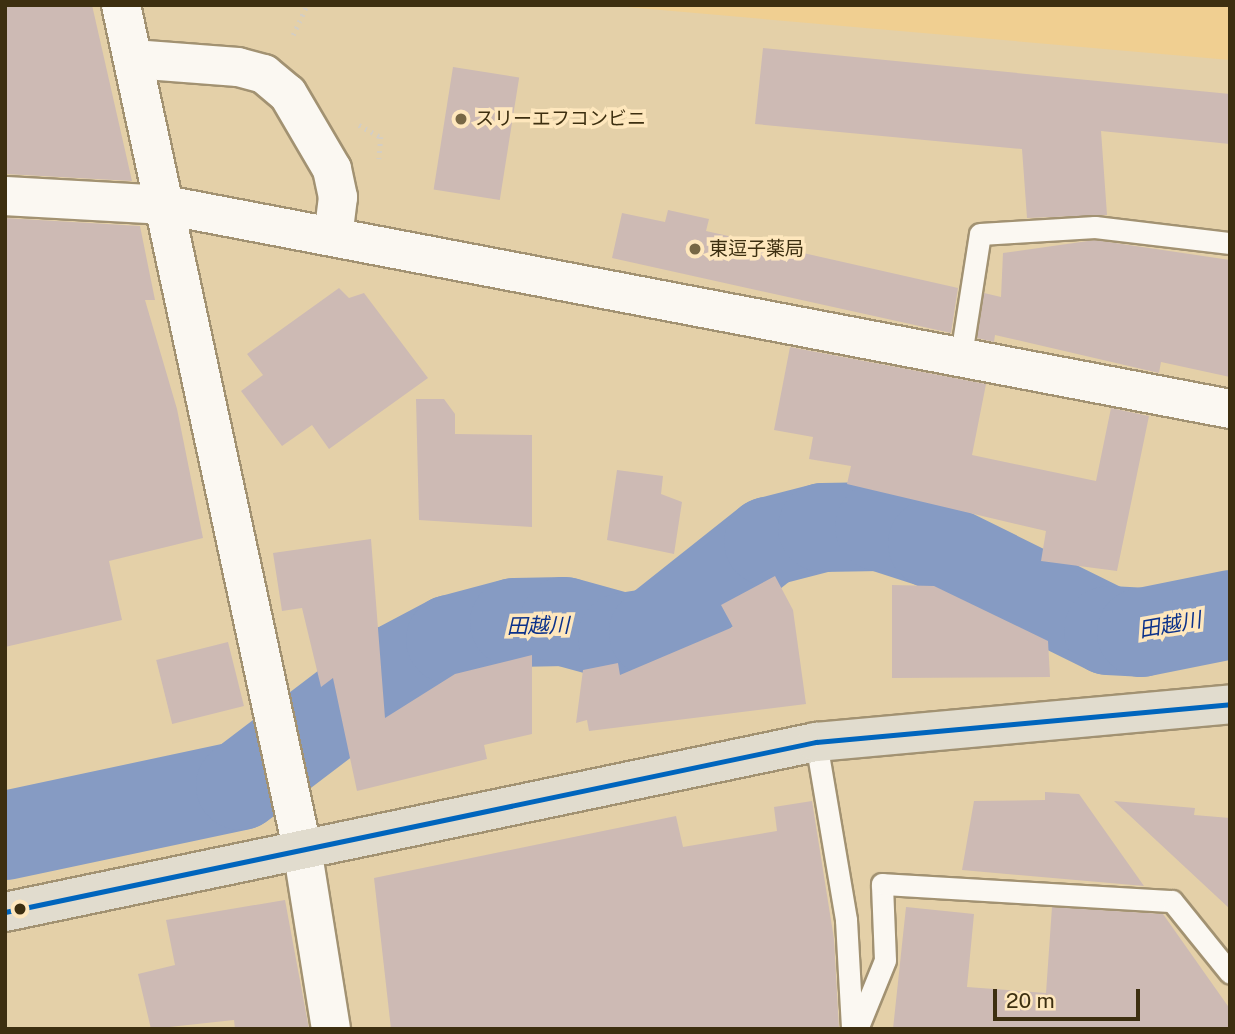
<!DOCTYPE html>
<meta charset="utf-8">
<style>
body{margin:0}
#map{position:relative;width:1235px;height:1034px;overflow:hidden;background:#e4d0a8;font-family:"Public Sans","Noto Sans JP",sans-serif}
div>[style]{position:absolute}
.built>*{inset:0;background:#f0cf91}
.river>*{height:89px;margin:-44.5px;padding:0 44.5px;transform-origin:44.5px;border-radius:44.5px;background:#869bc3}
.building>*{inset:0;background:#cdbab4;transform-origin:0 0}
.path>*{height:4.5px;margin-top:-2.25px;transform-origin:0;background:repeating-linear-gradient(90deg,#d5cec2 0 2px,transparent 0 7px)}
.roads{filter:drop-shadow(2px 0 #a29272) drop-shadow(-2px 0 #a29272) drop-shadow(0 2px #a29272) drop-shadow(0 -2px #a29272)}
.service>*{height:21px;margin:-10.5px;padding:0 10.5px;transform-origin:10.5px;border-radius:10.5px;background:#fbf8f2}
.minor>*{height:38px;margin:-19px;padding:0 19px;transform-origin:19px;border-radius:19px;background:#fbf8f2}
.tertiary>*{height:38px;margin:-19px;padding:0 19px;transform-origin:19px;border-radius:19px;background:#fbf8f2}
.primary>*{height:38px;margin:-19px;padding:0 19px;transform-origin:19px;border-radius:19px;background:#e1dcce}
.bus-1>*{height:5px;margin:-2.5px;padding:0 2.5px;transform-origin:2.5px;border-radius:2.5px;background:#0065bd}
.dots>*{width:19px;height:19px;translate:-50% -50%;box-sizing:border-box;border:4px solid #fee7bd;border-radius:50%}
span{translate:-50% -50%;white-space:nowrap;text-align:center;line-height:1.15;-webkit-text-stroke:7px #fee7bd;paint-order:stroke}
.poi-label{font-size:19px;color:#3d2f10}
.left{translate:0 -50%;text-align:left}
.water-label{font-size:21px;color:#0b318a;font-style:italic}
.frame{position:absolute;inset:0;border:7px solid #3d2f10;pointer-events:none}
.scale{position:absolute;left:993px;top:989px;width:147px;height:32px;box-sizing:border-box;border:4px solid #3d2f10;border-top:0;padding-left:9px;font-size:21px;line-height:24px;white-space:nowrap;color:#3d2f10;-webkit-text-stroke:5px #fee7bd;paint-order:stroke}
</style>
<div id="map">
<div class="built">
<i style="clip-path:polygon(604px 5px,1230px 5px,1230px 60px)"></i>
</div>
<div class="river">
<i style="left:5px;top:835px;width:240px;rotate:-12deg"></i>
<i style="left:240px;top:785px;width:192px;rotate:-37.2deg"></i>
<i style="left:393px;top:669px;width:64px;rotate:-27.8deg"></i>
<i style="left:450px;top:639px;width:66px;rotate:-14.9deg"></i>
<i style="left:514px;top:622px;width:50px;rotate:-1.1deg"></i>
<i style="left:564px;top:621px;width:60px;rotate:15.4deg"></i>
<i style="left:622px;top:637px;width:31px;rotate:-9deg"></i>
<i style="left:653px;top:632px;width:147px;rotate:-38.4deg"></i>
<i style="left:768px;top:541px;width:56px;rotate:-14.5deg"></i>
<i style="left:822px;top:527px;width:57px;rotate:-1deg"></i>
<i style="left:879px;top:526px;width:56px;rotate:17.8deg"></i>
<i style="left:932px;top:543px;width:196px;rotate:26.3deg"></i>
<i style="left:1108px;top:630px;width:33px;rotate:3deg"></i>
<i style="left:1141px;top:632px;width:91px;rotate:-11.4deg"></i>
</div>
<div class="building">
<i style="clip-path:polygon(5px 5px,92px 5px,132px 181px,5px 174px)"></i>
<i style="clip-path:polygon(763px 48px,1230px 94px,1230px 144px,1101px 131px,1107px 215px,1027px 218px,1022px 149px,755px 124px)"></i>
<i style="left:453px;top:67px;width:67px;height:124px;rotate:9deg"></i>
<i style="clip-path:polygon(668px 210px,709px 219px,706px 231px,958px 288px,951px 333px,612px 258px,622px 213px,665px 222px)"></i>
<i style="clip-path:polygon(5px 218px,140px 226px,155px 300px,145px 300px,177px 409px,203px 538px,109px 561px,122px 620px,5px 647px)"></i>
<i style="clip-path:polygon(1095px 240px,1230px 260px,1230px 377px,1161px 362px,1159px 373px,995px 335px,994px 342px,977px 338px,984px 293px,1001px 297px,1003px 253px)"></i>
<i style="clip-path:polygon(339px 288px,349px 298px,364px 293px,428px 378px,329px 449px,312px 425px,282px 446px,241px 391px,263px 375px,247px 354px)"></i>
<i style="clip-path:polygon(790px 347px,986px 384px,972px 455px,1096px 481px,1111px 408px,1149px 416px,1117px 571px,1041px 561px,1046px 531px,847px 484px,851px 466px,809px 459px,813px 437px,774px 430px)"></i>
<i style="clip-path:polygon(416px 399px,444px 399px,455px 414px,455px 434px,532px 435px,532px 527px,419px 520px)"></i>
<i style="clip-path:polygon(617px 470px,663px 476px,661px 494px,682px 502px,674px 554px,607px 540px)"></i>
<i style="clip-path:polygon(371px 539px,385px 718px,455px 674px,532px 655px,532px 734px,484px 745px,487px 759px,357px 791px,333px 678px,321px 687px,302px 608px,282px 611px,273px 553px)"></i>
<i style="clip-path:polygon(775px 576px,793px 610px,806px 704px,589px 731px,587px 720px,576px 723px,583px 670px,618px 663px,620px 675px,733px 627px,721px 605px)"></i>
<i style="clip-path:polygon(892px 585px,934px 586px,1048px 641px,1050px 677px,892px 678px)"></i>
<i style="left:228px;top:642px;width:66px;height:74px;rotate:76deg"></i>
<i style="clip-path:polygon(1045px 792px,1079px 794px,1144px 886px,962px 870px,974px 801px,1045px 800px)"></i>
<i style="clip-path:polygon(812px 801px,834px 939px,839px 1029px,391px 1029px,374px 878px,676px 816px,683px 847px,777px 831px,774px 807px)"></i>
<i style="clip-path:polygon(1114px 801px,1195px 808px,1194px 815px,1230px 818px,1230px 909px)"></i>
<i style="clip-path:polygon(285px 900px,309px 1029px,235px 1029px,234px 1020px,151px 1029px,138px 974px,175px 965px,166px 920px)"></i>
<i style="clip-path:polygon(906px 907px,974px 914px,967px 987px,1046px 993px,1052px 907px,1163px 914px,1230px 1009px,1230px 1029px,893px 1029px)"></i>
</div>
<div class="path">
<i style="left:293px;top:35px;width:31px;rotate:-65deg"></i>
<i style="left:359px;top:125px;width:25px;rotate:29deg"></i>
<i style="left:381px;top:137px;width:22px;rotate:95deg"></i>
</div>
<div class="roads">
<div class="service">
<i style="left:961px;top:355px;width:122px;rotate:-81.1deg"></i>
<i style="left:980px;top:234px;width:115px;rotate:-3.5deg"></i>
<i style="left:1095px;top:227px;width:136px;rotate:6.8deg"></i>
<i style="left:816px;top:742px;width:181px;rotate:80.4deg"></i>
<i style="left:846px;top:920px;width:109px;rotate:86.8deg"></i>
<i style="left:857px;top:1029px;width:74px;rotate:-67.9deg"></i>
<i style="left:885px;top:960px;width:76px;rotate:-92.3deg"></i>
<i style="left:882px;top:884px;width:290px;rotate:3.4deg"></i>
<i style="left:1172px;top:901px;width:92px;rotate:51.1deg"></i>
</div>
<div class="minor">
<i style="left:133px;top:59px;width:105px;rotate:4.4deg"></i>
<i style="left:238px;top:67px;width:27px;rotate:15deg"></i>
<i style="left:264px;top:74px;width:31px;rotate:40deg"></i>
<i style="left:288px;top:94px;width:87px;rotate:59.6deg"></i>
<i style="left:332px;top:169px;width:29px;rotate:78deg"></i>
<i style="left:338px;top:197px;width:39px;rotate:97deg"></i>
<i style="left:5px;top:196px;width:160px;rotate:3.2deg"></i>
<i style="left:165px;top:205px;width:1084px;rotate:10.84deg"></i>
<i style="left:302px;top:848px;width:183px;rotate:80.9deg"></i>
</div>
<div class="tertiary">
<i style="left:121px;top:5px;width:862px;rotate:77.88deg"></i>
</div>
<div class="primary">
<i style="left:5px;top:912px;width:829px;rotate:-11.84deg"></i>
<i style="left:816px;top:742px;width:416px;rotate:-5.2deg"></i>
</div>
</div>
<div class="bus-1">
<i style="left:5px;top:912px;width:829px;rotate:-11.84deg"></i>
<i style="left:816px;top:742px;width:416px;rotate:-5.2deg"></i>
</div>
<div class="dots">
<i style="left:461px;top:119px;background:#776745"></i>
<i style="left:695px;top:249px;background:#776745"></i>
<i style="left:20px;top:909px;background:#3d2f10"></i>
</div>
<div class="poi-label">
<span class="left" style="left:475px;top:119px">スリーエフコンビニ</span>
<span class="left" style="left:709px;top:249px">東逗子薬局</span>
</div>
<div class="water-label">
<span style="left:1170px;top:625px;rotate:-10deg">田越川</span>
<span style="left:538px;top:626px;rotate:-1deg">田越川</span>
</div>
<div class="frame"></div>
<div class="scale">20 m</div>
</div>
